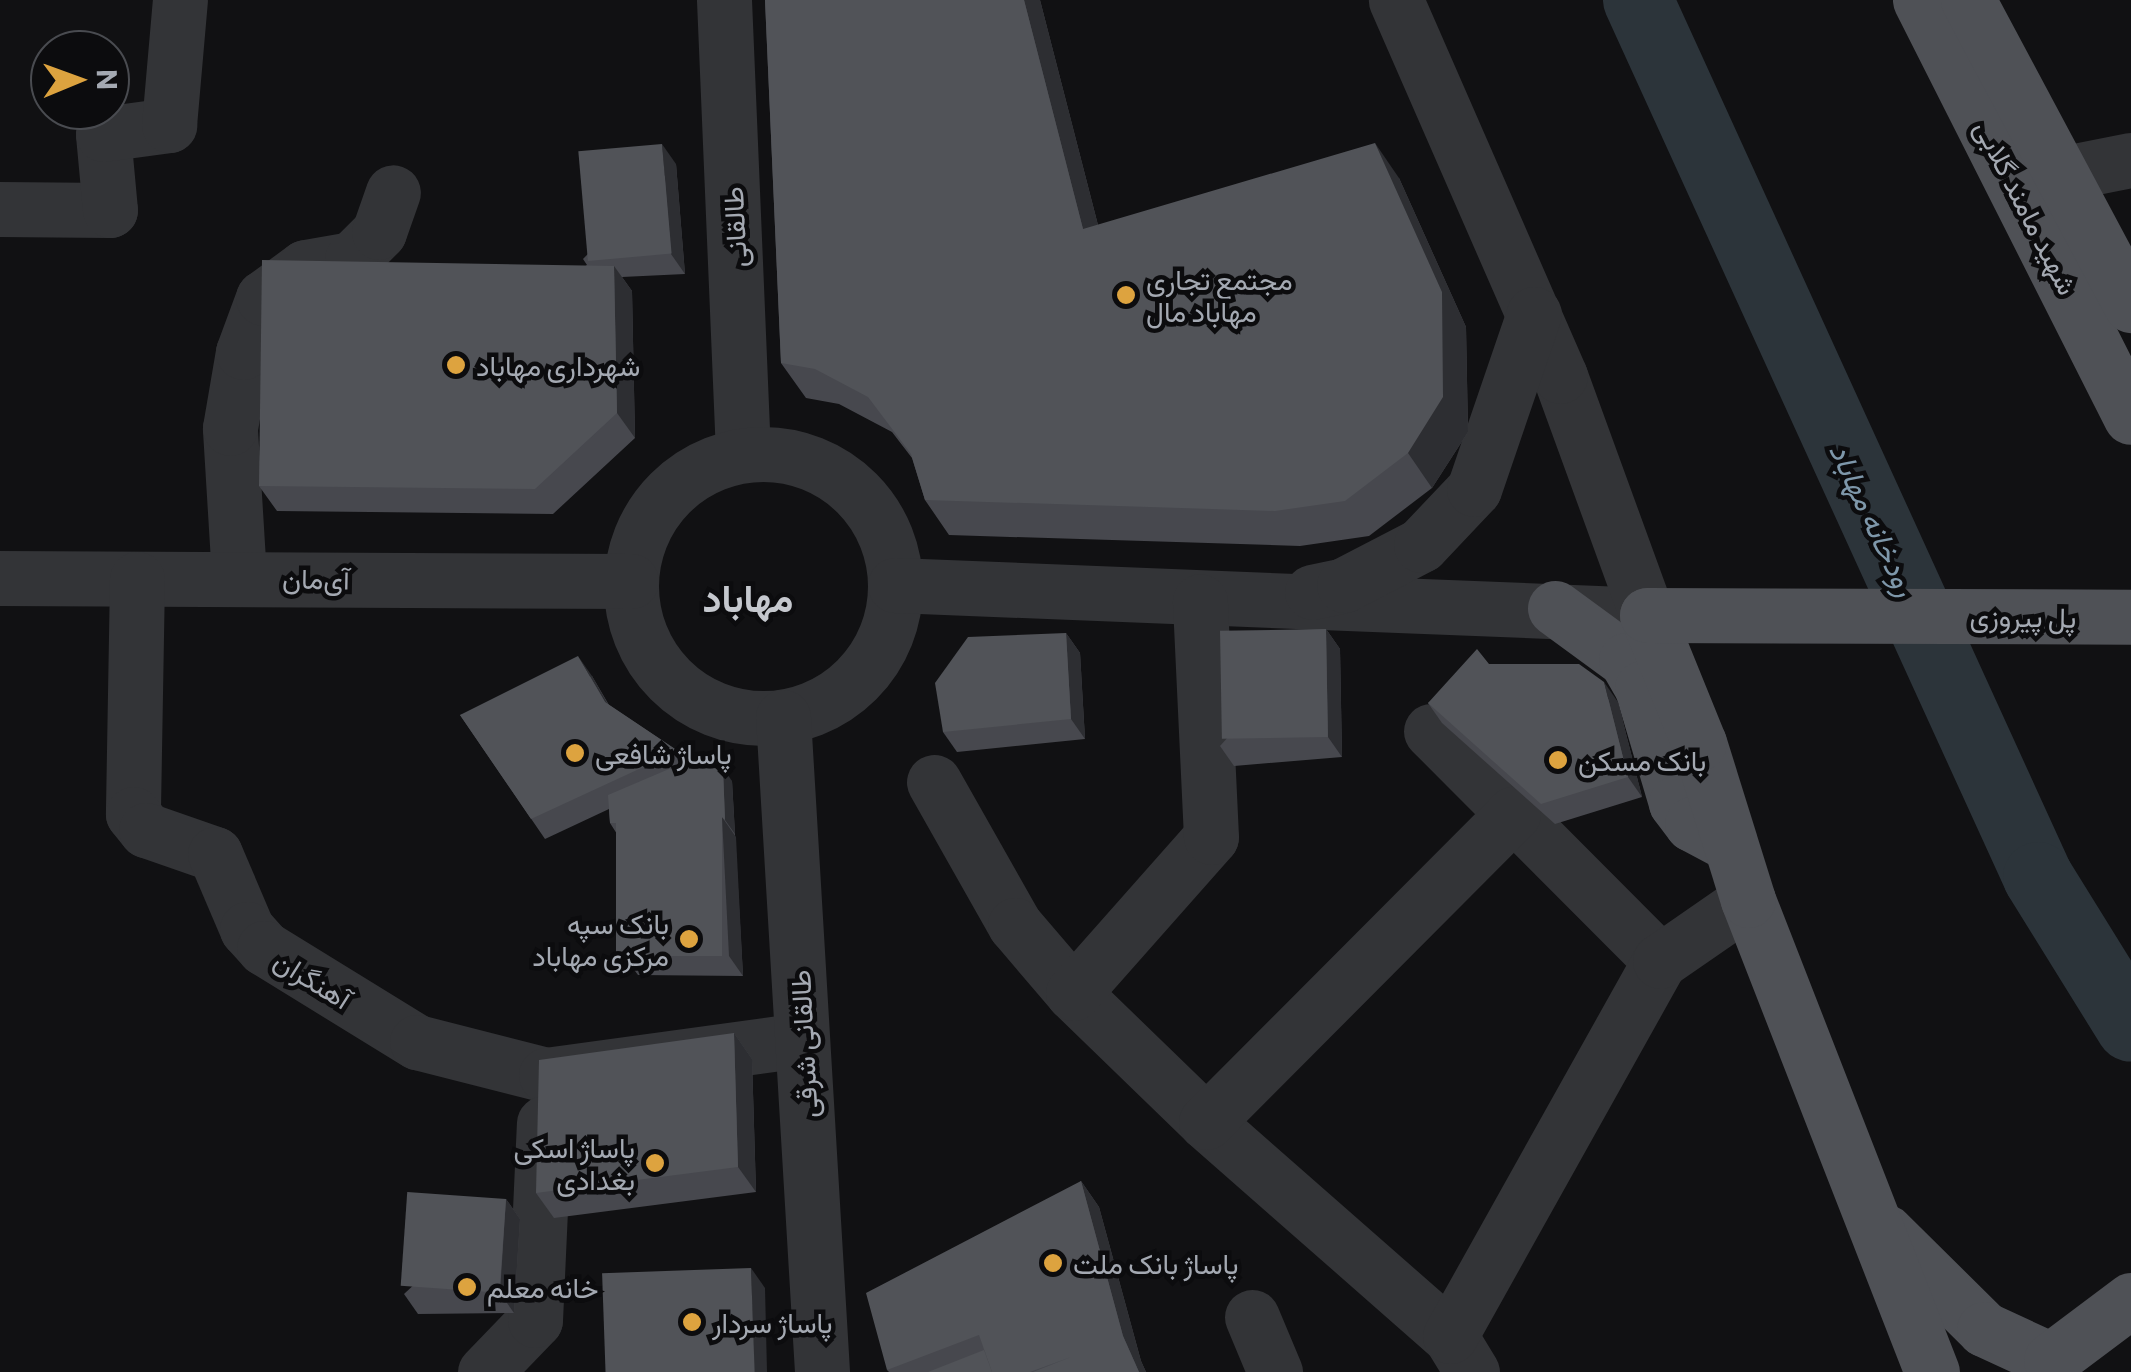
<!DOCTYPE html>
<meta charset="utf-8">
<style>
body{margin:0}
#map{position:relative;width:2131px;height:1372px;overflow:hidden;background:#111113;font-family:Commissioner,Vazirmatn,sans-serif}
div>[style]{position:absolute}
.river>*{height:70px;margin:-35px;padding:0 35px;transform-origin:35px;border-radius:35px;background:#2c343a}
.minor>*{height:55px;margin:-27.5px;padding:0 27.5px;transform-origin:27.5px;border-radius:27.5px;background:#333437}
.minor>.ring{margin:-27.5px;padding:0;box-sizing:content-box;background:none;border:55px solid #333437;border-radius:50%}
.major>*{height:55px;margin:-27.5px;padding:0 27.5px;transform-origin:27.5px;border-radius:27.5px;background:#4f5156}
.wall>*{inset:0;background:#47484e}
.shaded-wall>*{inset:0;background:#2d2e32}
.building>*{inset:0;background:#515358;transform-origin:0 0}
.dots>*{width:28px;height:28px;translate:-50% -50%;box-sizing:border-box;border:5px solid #0c0c0e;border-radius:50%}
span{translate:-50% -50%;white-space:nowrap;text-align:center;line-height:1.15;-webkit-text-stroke:9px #0c0c0e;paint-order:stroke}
.street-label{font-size:28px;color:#a4a9b2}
.poi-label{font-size:28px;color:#a4a9b2}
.left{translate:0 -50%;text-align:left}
.right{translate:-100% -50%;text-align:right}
.water-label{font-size:30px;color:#7e97aa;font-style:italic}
.district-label{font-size:38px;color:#c5c8ce;font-weight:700}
.north{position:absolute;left:30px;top:30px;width:100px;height:100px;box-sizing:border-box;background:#0c0c0e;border:2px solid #494b50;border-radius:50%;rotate:89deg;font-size:28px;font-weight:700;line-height:40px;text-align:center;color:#a4a9b2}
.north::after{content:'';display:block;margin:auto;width:35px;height:45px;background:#dda33f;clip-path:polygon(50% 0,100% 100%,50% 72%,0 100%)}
</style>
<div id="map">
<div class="river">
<i style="left:1638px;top:0;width:964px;rotate:65.48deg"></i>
<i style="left:2038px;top:877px;width:176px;rotate:58.2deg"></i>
</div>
<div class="minor">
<i style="left:724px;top:0;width:454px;rotate:87.6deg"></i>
<i style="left:2060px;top:174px;width:72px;rotate:-11.2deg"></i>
<i style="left:0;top:209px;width:110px;rotate:0.5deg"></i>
<i style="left:110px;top:210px;width:76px;rotate:-95.3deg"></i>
<i style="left:103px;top:134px;width:67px;rotate:-7.8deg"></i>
<i style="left:169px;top:125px;width:125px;rotate:-85deg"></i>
<i class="ring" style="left:631px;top:454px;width:209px;height:209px"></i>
<i style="left:239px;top:577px;width:149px;rotate:-93.5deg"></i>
<i style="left:230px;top:428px;width:77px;rotate:-80.3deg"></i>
<i style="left:243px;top:352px;width:58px;rotate:-69.7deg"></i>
<i style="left:263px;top:298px;width:52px;rotate:-36.4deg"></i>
<i style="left:305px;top:267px;width:48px;rotate:-9.7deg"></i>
<i style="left:352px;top:259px;width:38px;rotate:-45deg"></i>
<i style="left:379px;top:232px;width:42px;rotate:-70.7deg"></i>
<i style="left:0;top:578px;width:631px;rotate:0.27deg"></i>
<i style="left:137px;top:579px;width:235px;rotate:91deg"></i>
<i style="left:133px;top:814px;width:21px;rotate:51deg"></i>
<i style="left:146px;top:830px;width:73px;rotate:19.2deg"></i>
<i style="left:215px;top:854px;width:82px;rotate:66.9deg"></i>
<i style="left:247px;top:929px;width:25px;rotate:48deg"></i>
<i style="left:264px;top:948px;width:180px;rotate:31.6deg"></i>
<i style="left:417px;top:1042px;width:133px;rotate:14.3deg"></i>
<i style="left:546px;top:1075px;width:258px;rotate:-7.8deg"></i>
<i style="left:895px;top:585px;width:753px;rotate:2.28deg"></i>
<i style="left:1647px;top:615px;width:254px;rotate:-110deg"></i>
<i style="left:1560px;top:376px;width:410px;rotate:-113.6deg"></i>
<i style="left:1312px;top:592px;width:33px;rotate:-12deg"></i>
<i style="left:1344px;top:585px;width:87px;rotate:-27.5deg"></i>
<i style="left:1421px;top:545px;width:77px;rotate:-46.6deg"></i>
<i style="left:1474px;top:489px;width:185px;rotate:-71.1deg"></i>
<i style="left:783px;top:717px;width:656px;rotate:86.59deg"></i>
<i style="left:1431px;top:731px;width:325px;rotate:45.1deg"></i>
<i style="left:934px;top:782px;width:164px;rotate:60.5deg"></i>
<i style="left:1015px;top:925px;width:89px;rotate:49.5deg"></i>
<i style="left:1073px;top:993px;width:185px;rotate:44.1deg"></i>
<i style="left:1206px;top:1122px;width:325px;rotate:41.3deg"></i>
<i style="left:1073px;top:993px;width:208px;rotate:-48.5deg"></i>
<i style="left:1211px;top:837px;width:236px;rotate:-92.7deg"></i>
<i style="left:1206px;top:1122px;width:435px;rotate:-45.1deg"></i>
<i style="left:1252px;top:1317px;width:60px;rotate:67.3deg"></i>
<i style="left:485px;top:1372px;width:72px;rotate:-46.1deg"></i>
<i style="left:535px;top:1320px;width:197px;rotate:-87.4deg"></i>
<i style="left:1472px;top:1372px;width:42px;rotate:-121.4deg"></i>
<i style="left:1450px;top:1336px;width:430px;rotate:-60.8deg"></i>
<i style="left:1660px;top:961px;width:107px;rotate:-34.7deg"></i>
</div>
<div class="major">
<i style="left:1920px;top:0;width:467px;rotate:63.2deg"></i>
<i style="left:1968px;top:0;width:346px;rotate:61.9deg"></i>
<i style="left:1555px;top:608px;width:88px;rotate:36.2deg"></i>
<i style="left:1626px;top:660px;width:32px;rotate:60deg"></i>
<i style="left:1642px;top:688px;width:120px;rotate:73.5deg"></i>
<i style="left:1676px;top:803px;width:26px;rotate:53deg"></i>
<i style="left:1692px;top:824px;width:43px;rotate:27.8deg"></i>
<i style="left:1886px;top:1232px;width:138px;rotate:44.7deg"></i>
<i style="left:1984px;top:1329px;width:74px;rotate:24.8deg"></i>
<i style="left:2051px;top:1360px;width:100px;rotate:-36.9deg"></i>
<i style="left:1932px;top:1372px;width:507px;rotate:-111.3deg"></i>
<i style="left:1748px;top:900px;width:164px;rotate:-107.3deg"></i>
<i style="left:1699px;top:743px;width:138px;rotate:-112.1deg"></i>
<i style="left:1647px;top:615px;width:484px;rotate:0.2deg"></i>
</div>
<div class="wall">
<i style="clip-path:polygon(765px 0,1040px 0,1098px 225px,1399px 178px,1466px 327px,1468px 432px,1432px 488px,1369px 536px,1300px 546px,949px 535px,925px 500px,912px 458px,892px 432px,839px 404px,806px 398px,781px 363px)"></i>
<i style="clip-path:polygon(676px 164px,685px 274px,622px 277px,632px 291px,635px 438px,553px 514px,277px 511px,259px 486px,587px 265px,583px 259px)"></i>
<i style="clip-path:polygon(1326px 629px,1340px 649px,1342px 757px,1234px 766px,1220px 746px)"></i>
<i style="clip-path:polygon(1066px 633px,1080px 653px,1085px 739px,957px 752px,943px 732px)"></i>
<i style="clip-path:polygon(1489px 664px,1618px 702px,1642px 797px,1555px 824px,1442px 723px,1428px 703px)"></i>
<i style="clip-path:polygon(592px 676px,609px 705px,678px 751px,690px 768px,732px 781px,743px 976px,638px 975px,624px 956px,617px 834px,610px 823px,609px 809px,545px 839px,460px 715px)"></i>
<i style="clip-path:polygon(734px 1033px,752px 1059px,756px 1192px,554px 1218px,536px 1193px)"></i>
<i style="clip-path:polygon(1081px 1181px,1099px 1207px,1141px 1361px,1146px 1372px,889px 1372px,887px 1370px)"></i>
<i style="clip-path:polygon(506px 1199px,520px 1219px,514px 1313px,418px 1314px,404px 1294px)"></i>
</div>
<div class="shaded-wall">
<i style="clip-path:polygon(1024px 0,1040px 0,1108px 264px,1083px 229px)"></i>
<i style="clip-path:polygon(1375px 143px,1399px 178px,1466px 327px,1468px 432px,1432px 488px,1408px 453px)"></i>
<i style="clip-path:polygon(662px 144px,676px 164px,685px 274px,671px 254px)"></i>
<i style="clip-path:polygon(614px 266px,632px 291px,635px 438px,617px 413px)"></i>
<i style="clip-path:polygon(1326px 629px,1340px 649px,1342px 757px,1328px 737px)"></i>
<i style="clip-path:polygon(1066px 633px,1080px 653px,1085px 739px,1071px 719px)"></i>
<i style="clip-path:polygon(578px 656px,592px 676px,618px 722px,605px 702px)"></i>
<i style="clip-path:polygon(1604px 682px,1618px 702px,1642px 797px,1628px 777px)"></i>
<i style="clip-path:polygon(723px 768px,732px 781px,735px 834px,725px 820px)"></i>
<i style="clip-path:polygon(722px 817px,736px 837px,743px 976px,729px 956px)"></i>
<i style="clip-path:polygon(734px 1033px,752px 1059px,756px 1192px,738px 1167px)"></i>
<i style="clip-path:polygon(1081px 1181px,1099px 1207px,1141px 1361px,1146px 1372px,1139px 1372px,1123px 1336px)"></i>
<i style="clip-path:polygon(506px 1199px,520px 1219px,514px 1313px,500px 1293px)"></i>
<i style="clip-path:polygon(751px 1268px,765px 1288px,767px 1372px,754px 1372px)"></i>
</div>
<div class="building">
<i style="clip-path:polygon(765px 0,1024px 0,1083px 229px,1375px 143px,1442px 292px,1443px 397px,1408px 453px,1345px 501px,1275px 511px,925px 500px,911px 454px,868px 397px,815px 369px,781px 363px)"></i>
<i style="left:662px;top:144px;width:110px;height:84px;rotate:85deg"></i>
<i style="clip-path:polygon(262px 260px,614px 266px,617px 413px,535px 489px,259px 486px)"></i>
<i style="left:1326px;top:629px;width:108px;height:106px;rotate:89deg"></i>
<i style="clip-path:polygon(1066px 633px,1071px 719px,943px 732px,935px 683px,968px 637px)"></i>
<i style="clip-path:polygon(1477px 649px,1489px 664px,1579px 664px,1604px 682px,1628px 777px,1541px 804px,1428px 703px)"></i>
<i style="clip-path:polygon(578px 656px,605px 702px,678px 751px,531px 819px,460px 715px)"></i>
<i style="clip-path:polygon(723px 768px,725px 820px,722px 817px,616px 817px,616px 823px,610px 823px,608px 795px,669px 769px)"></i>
<i style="left:616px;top:817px;width:106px;height:139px"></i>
<i style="clip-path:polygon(734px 1033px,738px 1167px,536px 1193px,539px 1060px)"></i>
<i style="clip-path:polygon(1081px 1181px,1123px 1336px,1139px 1372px,1033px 1372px,1071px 1357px,1030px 1372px,992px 1372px,979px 1335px,887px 1370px,866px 1293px)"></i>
<i style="left:506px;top:1199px;width:94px;height:99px;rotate:94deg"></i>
<i style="left:751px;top:1268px;width:104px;height:149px;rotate:88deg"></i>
<i style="clip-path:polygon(984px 1350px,992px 1372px,928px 1372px)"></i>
</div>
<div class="dots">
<i style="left:1126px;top:295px;background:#dda33f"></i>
<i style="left:456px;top:365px;background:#dda33f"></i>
<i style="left:575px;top:753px;background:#dda33f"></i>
<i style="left:1558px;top:760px;background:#dda33f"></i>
<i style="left:689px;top:939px;background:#dda33f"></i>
<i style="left:655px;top:1163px;background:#dda33f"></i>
<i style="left:1053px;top:1263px;background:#dda33f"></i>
<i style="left:467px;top:1287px;background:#dda33f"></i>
<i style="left:692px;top:1322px;background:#dda33f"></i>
</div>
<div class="street-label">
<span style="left:2027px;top:207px;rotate:63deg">شهید مامند گلابی</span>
<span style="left:734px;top:227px;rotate:-93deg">طالقانی</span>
<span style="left:316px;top:578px;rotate:1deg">آی‌مان</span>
<span style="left:2023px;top:616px;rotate:1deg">پل پیروزی</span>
<span style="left:313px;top:979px;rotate:32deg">آهنگران</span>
<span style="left:803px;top:1044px;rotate:-93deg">طالقانی شرقی</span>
</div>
<div class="poi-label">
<span class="left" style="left:1146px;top:295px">مجتمع تجاری<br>مهاباد مال</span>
<span class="left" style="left:476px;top:365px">شهرداری مهاباد</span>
<span class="left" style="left:595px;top:753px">پاساژ شافعی</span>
<span class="left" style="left:1578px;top:760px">بانک مسکن</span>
<span class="right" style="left:669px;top:939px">بانک سپه<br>مرکزی مهاباد</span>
<span class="right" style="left:635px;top:1163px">پاساژ اسکی<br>بغدادی</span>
<span class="left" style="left:1073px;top:1263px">پاساژ بانک ملت</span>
<span class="left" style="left:487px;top:1287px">خانه معلم</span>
<span class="left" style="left:712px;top:1322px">پاساژ سردار</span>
</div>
<div class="water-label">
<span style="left:1874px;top:519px;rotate:65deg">رودخانه مهاباد</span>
</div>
<div class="district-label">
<span style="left:748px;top:597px">مهاباد</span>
</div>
<div class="north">N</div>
</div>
